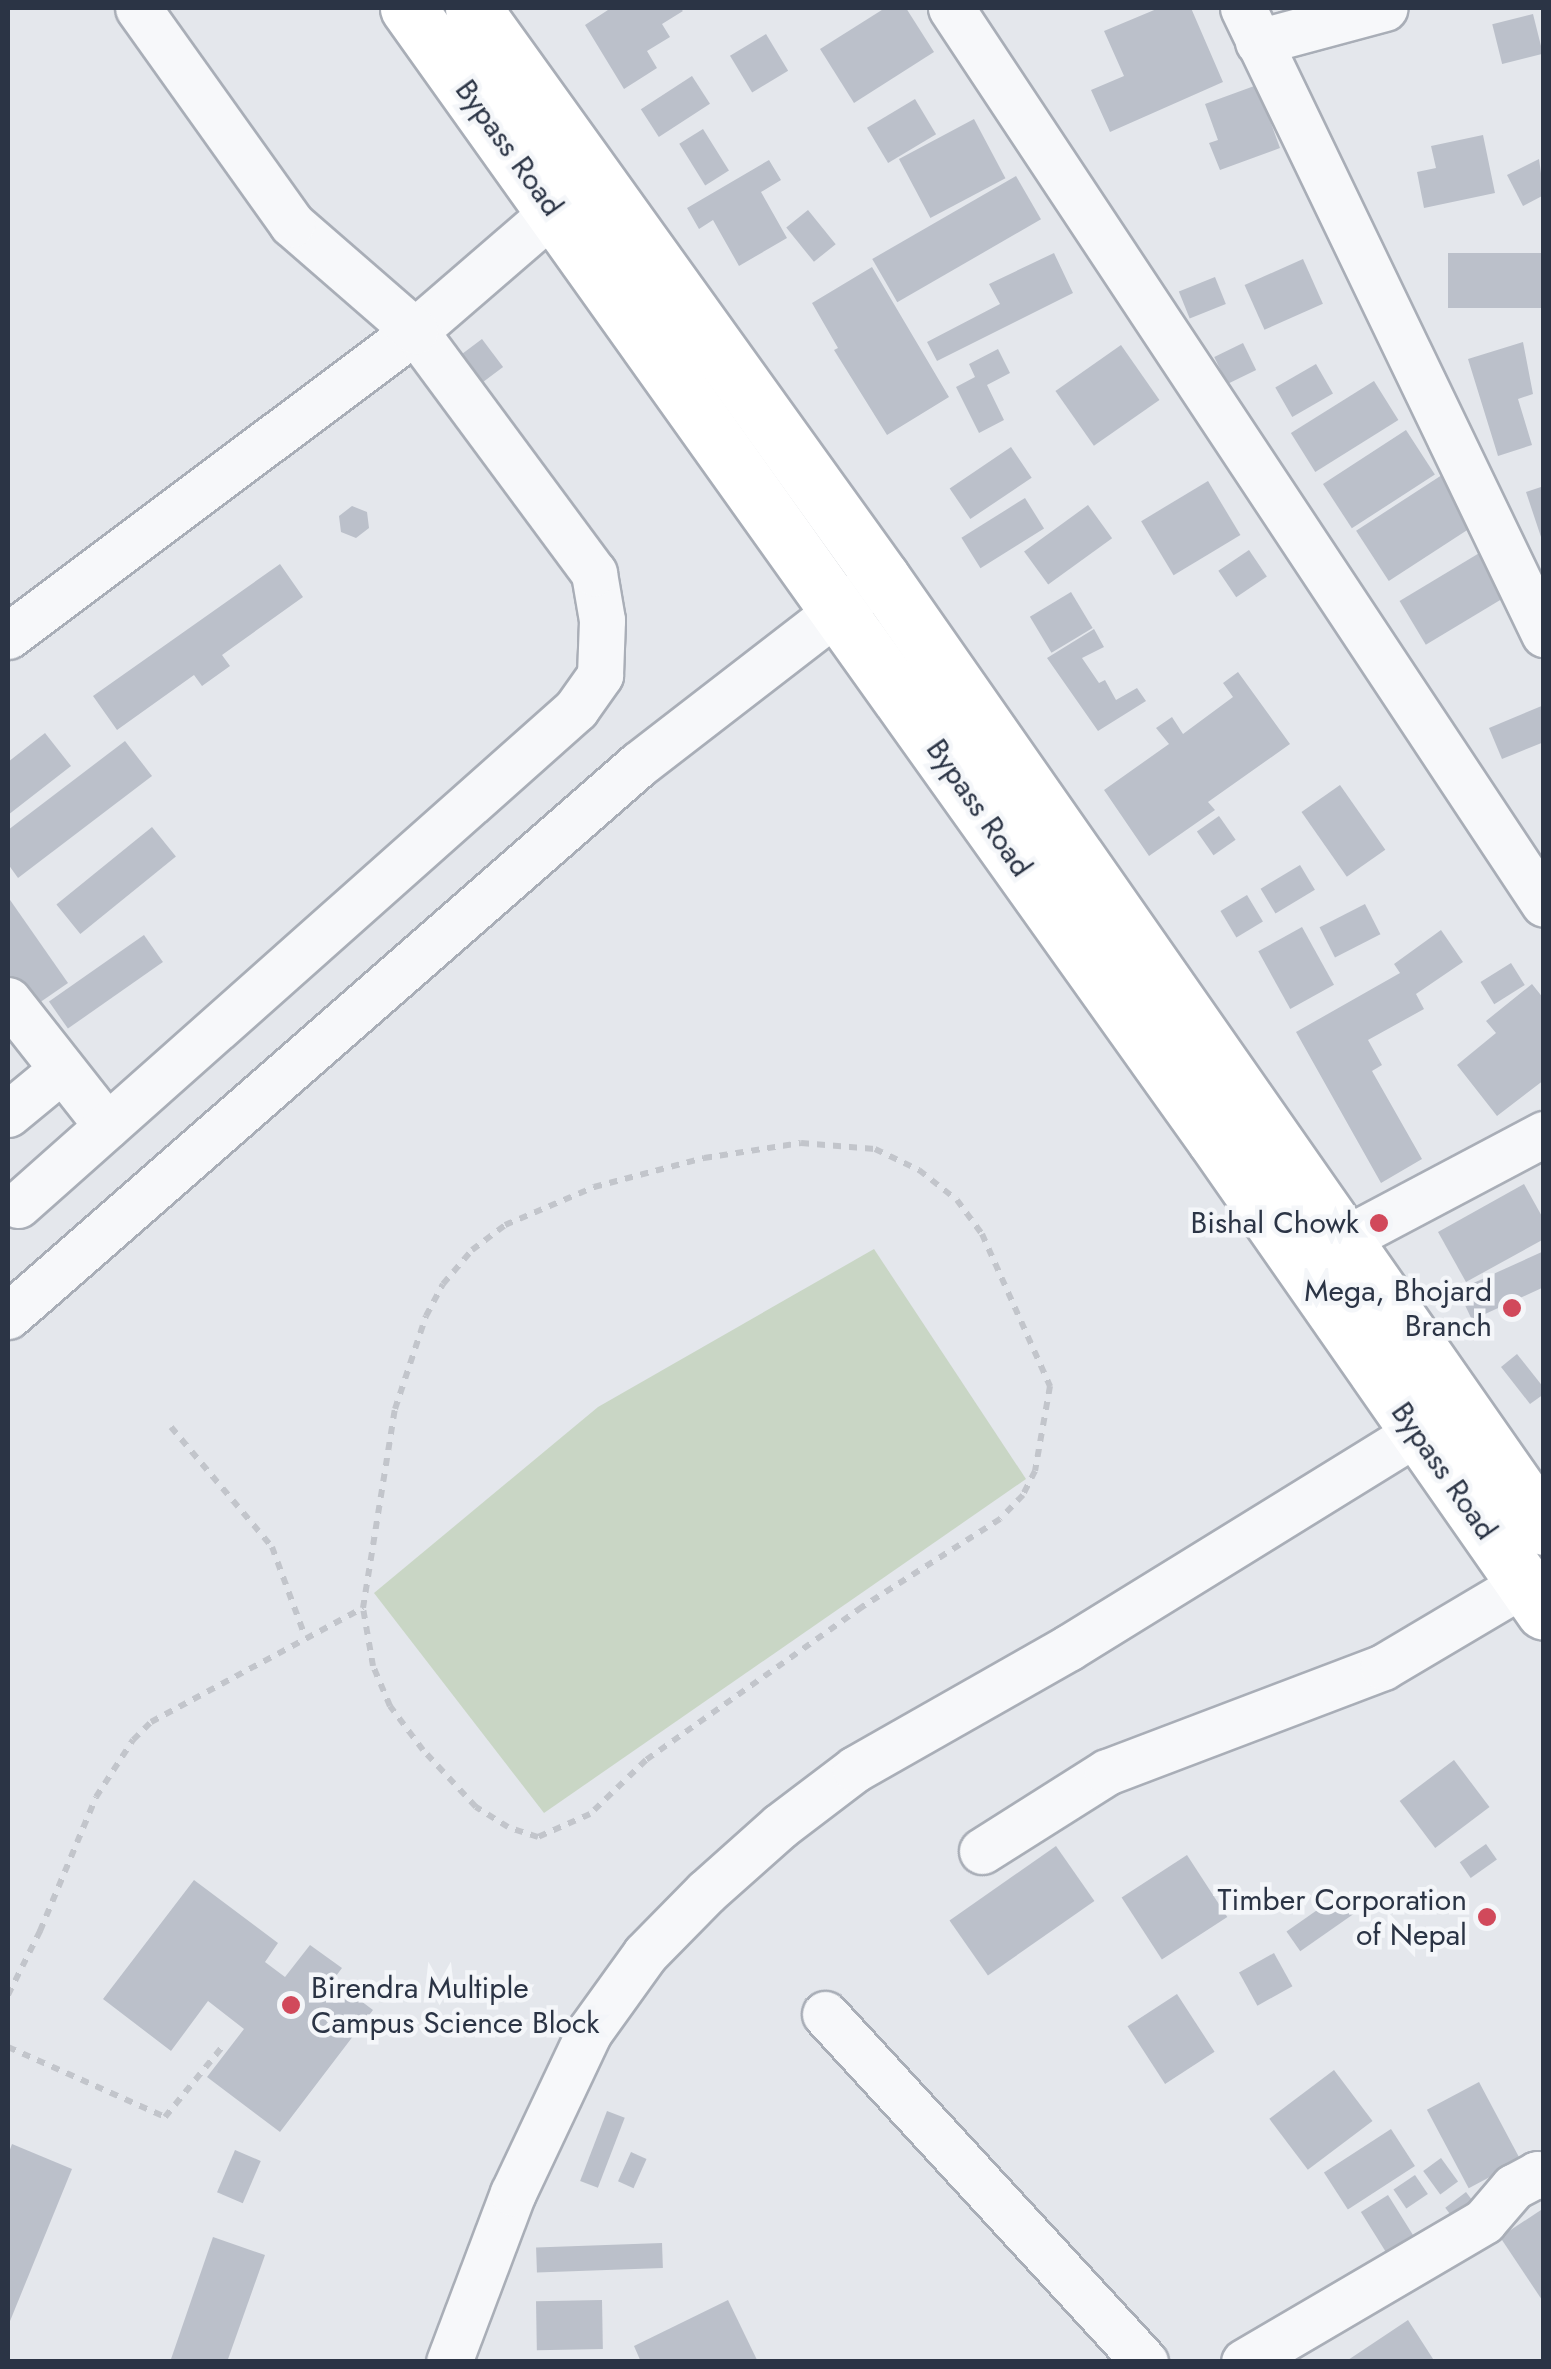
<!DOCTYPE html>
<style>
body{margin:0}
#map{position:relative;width:1551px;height:2369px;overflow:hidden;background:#e4e7ec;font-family:Jost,sans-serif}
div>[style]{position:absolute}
.green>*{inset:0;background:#c9d6c5}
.building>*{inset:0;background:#bbc0ca;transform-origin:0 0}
.path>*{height:6px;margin-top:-3px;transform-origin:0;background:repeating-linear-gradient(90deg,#c2c5cb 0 8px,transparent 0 16px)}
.roads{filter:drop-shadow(2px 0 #a9aeb7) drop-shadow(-2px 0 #a9aeb7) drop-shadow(0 2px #a9aeb7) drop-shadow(0 -2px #a9aeb7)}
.minor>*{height:45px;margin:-22.5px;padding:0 22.5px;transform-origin:22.5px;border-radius:22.5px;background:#f7f8fa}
.highway>*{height:55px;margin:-27.5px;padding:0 27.5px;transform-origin:27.5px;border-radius:27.5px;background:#fff}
.dots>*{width:28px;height:28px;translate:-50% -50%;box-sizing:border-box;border:5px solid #f4f6f9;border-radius:50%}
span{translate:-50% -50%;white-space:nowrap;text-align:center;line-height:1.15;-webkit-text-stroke:9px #f4f6f9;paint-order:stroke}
.street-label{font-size:30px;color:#2b3445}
.poi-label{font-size:30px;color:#2b3445}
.right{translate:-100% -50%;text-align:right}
.left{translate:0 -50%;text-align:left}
.frame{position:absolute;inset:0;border:10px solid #2b3445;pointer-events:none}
</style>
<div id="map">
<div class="green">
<i style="clip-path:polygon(874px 1249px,1026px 1479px,544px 1813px,374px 1593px,598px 1407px)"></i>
</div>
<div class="building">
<i style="clip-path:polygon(611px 8px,680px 8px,683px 11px,662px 24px,670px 37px,647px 51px,657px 68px,624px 89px,585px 25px)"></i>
<i style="clip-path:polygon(885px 8px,906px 8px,934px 52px,854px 103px,820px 49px)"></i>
<i style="clip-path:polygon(1159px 8px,1191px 8px,1223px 82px,1110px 132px,1091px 90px,1124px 76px,1104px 31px)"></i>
<i style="left:1533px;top:14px;width:41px;height:42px;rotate:76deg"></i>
<i style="left:766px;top:34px;width:43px;height:42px;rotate:59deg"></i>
<i style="left:692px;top:76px;width:33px;height:61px;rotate:57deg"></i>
<i style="clip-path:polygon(1257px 85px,1280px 148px,1220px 170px,1209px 143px,1218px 140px,1205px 104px)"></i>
<i style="left:915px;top:99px;width:41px;height:56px;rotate:59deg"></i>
<i style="left:974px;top:119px;width:67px;height:85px;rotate:62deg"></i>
<i style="left:703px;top:129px;width:49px;height:28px;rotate:58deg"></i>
<i style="clip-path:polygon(1483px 135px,1495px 193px,1424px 208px,1417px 172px,1436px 168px,1431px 146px)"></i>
<i style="clip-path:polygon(1539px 159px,1544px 195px,1523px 206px,1507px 175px)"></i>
<i style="clip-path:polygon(769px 160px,781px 180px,761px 192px,787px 238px,739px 266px,713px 220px,699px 229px,687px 208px)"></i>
<i style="left:1016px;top:176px;width:50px;height:166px;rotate:60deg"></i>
<i style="left:808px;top:210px;width:44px;height:28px;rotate:51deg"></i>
<i style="clip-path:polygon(1054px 253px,1073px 293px,937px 361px,927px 342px,1000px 304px,989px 284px)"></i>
<i style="left:1544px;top:253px;width:55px;height:96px;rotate:90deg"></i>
<i style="left:1303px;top:259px;width:49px;height:64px;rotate:66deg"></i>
<i style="clip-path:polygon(872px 267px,949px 397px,887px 435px,834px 350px,838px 348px,812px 303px)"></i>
<i style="left:1215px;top:277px;width:29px;height:39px;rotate:68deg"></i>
<i style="left:482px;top:339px;width:35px;height:28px;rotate:53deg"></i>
<i style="clip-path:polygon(1523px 342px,1533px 394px,1518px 399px,1532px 445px,1498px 456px,1468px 359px)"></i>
<i style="left:1243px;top:343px;width:30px;height:32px;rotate:64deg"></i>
<i style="left:1121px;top:345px;width:67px;height:80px;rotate:55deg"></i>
<i style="clip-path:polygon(998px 349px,1010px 373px,987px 385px,1004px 420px,979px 433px,956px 387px,975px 377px,969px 364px)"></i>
<i style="left:1316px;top:364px;width:34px;height:47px;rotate:60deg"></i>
<i style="left:1374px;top:381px;width:46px;height:98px;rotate:58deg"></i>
<i style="left:1406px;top:430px;width:53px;height:99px;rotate:57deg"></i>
<i style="left:1011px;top:447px;width:37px;height:74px;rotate:56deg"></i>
<i style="left:1445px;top:473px;width:60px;height:106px;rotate:57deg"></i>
<i style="left:1208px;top:481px;width:63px;height:78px;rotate:59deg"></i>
<i style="clip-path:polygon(1544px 486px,1544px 543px,1543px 543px,1526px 492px)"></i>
<i style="left:1025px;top:498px;width:36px;height:75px;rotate:58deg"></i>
<i style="left:1088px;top:505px;width:41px;height:79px;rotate:54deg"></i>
<i style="clip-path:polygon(352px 506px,367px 512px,369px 528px,356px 538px,341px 532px,339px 516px)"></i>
<i style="left:1249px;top:550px;width:32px;height:37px;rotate:56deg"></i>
<i style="left:1481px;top:552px;width:51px;height:95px;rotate:59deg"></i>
<i style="clip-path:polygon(280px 564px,303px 597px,222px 655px,230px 666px,202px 686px,194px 675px,117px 730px,93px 696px)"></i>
<i style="left:1071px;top:592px;width:42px;height:48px;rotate:59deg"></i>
<i style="clip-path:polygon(1094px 629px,1104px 647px,1082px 658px,1099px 683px,1105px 680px,1116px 700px,1137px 688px,1146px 701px,1098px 731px,1047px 658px)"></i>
<i style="clip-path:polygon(1238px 672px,1290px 744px,1208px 802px,1215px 810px,1149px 856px,1104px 790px,1169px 744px,1156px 728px,1172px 717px,1183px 734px,1233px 697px,1223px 683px)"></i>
<i style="clip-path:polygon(1544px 705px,1544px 742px,1502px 759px,1489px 728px)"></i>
<i style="clip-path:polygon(45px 733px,71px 766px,8px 815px,8px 762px)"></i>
<i style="clip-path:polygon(125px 741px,152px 776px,18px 878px,8px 864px,8px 830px)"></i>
<i style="left:1340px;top:785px;width:79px;height:47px;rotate:55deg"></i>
<i style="left:1219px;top:816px;width:29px;height:27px;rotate:55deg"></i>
<i style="left:152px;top:827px;width:38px;height:123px;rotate:51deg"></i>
<i style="left:1300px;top:865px;width:29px;height:46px;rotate:59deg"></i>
<i style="left:1247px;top:895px;width:31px;height:31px;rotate:59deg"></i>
<i style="clip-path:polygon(8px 897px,68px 983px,26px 1012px,8px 985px)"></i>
<i style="left:1365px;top:904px;width:34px;height:51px;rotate:63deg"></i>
<i style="left:1302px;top:927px;width:66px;height:50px;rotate:61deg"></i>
<i style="clip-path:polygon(1441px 930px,1463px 962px,1416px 994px,1424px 1009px,1368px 1040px,1382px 1065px,1372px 1071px,1422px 1159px,1381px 1183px,1296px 1032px,1400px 973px,1394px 964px)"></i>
<i style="left:144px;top:935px;width:33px;height:116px;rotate:55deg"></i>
<i style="left:1511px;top:963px;width:26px;height:36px;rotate:58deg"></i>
<i style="clip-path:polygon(1532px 984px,1544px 999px,1544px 1080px,1497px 1116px,1457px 1065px,1496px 1033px,1486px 1021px)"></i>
<i style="clip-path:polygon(1524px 1184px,1544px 1220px,1544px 1239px,1466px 1282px,1438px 1232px)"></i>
<i style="clip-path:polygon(1544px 1251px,1544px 1287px,1472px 1320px,1458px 1290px)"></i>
<i style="clip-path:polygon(1517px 1354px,1544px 1388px,1544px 1394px,1530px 1404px,1501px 1367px)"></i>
<i style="left:1454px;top:1760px;width:59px;height:68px;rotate:53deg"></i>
<i style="left:1486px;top:1844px;width:19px;height:32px;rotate:55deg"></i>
<i style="left:1056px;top:1846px;width:67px;height:130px;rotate:55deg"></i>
<i style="left:1187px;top:1855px;width:74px;height:78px;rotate:57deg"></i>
<i style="clip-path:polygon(194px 1880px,278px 1943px,265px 1962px,285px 1977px,310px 1945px,342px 1968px,333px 1980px,373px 2010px,280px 2132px,207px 2077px,244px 2029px,208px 2001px,171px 2051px,103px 1999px)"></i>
<i style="left:1343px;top:1892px;width:24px;height:69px;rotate:55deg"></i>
<i style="left:1274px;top:1953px;width:38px;height:40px;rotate:61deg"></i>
<i style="left:1177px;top:1994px;width:69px;height:59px;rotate:57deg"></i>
<i style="left:1334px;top:2070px;width:64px;height:81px;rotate:53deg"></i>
<i style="left:1479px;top:2082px;width:89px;height:59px;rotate:62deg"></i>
<i style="left:607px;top:2111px;width:19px;height:75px;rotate:21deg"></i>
<i style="left:1391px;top:2129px;width:44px;height:80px;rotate:57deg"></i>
<i style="clip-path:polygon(12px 2144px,72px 2169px,8px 2326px,8px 2155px)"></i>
<i style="left:235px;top:2150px;width:28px;height:46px;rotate:23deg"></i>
<i style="left:631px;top:2152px;width:17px;height:32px;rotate:24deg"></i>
<i style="left:1441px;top:2158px;width:29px;height:22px;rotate:54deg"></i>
<i style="left:1415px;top:2175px;width:23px;height:26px;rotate:56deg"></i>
<i style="left:1466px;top:2192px;width:15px;height:26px;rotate:53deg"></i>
<i style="left:1388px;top:2195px;width:49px;height:32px;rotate:58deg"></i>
<i style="clip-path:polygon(1544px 2208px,1544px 2303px,1500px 2237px)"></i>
<i style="clip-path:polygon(213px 2237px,265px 2255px,227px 2362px,170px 2362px)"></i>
<i style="left:662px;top:2243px;width:25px;height:126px;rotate:88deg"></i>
<i style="left:602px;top:2300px;width:49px;height:66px;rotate:89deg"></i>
<i style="clip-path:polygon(728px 2300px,758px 2362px,641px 2362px,634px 2346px)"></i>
<i style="clip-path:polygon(1408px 2320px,1435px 2362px,1345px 2362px)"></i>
</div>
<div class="path">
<i style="left:801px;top:1143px;width:74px;rotate:4.6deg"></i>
<i style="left:875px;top:1149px;width:49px;rotate:25.5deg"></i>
<i style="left:919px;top:1170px;width:48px;rotate:38.3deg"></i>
<i style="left:957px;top:1200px;width:42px;rotate:53.7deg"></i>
<i style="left:982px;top:1234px;width:167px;rotate:65.9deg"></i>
<i style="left:1050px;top:1386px;width:86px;rotate:100deg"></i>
<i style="left:1035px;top:1471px;width:27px;rotate:117deg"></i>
<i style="left:1023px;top:1495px;width:33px;rotate:134deg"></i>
<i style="left:1000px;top:1519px;width:164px;rotate:147.5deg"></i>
<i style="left:862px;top:1607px;width:265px;rotate:144.7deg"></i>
<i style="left:646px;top:1760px;width:78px;rotate:136deg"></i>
<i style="left:590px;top:1814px;width:57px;rotate:156.1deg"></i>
<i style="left:538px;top:1837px;width:32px;rotate:-162deg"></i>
<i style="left:508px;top:1827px;width:38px;rotate:-148deg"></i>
<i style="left:476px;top:1807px;width:78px;rotate:-132.9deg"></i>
<i style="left:423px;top:1750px;width:55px;rotate:-126.9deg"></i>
<i style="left:390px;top:1706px;width:43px;rotate:-113deg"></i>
<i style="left:373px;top:1666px;width:59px;rotate:-99.8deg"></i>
<i style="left:363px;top:1608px;width:202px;rotate:-80.9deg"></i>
<i style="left:395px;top:1409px;width:98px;rotate:-71.6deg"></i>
<i style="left:426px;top:1316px;width:36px;rotate:-62deg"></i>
<i style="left:443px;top:1284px;width:45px;rotate:-49.5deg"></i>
<i style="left:472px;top:1250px;width:41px;rotate:-37.1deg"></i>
<i style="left:505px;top:1225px;width:97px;rotate:-23.1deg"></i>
<i style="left:594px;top:1187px;width:114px;rotate:-14.8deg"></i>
<i style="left:704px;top:1158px;width:98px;rotate:-8.8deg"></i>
<i style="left:171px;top:1427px;width:157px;rotate:49.9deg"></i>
<i style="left:272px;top:1547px;width:95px;rotate:69.7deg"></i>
<i style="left:8px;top:1995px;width:72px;rotate:-63.4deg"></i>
<i style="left:40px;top:1931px;width:145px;rotate:-67.3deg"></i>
<i style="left:96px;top:1797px;width:68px;rotate:-57deg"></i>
<i style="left:133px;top:1740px;width:25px;rotate:-45deg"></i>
<i style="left:151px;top:1722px;width:241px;rotate:-28.3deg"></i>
<i style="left:8px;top:2047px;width:172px;rotate:24deg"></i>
<i style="left:165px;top:2117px;width:90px;rotate:-50.8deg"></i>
</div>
<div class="roads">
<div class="minor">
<i style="left:951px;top:8px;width:1074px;rotate:56.5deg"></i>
<i style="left:1243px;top:8px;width:695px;rotate:64.32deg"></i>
<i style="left:1258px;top:42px;width:131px;rotate:-15deg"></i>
<i style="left:8px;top:636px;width:509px;rotate:-36.85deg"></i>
<i style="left:415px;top:331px;width:184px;rotate:-40.8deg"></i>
<i style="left:8px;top:1000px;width:160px;rotate:51.8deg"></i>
<i style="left:8px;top:1114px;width:67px;rotate:-39.6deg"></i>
<i style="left:18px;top:1205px;width:747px;rotate:-41.63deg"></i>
<i style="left:576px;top:709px;width:42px;rotate:-54.8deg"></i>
<i style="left:600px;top:675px;width:55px;rotate:-87.9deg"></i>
<i style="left:602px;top:620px;width:48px;rotate:-99.7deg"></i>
<i style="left:594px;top:573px;width:301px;rotate:-126.5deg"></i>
<i style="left:415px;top:331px;width:163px;rotate:-139deg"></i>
<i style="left:292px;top:224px;width:265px;rotate:-125.5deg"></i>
<i style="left:1315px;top:1255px;width:259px;rotate:-27.9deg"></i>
<i style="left:8px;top:1316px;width:838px;rotate:-41.18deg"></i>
<i style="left:639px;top:764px;width:284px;rotate:-37.7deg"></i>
<i style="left:982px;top:1851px;width:148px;rotate:-32.3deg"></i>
<i style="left:1107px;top:1772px;width:295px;rotate:-20.8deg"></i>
<i style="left:1383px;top:1667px;width:163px;rotate:-30.7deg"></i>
<i style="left:825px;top:2014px;width:473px;rotate:47.4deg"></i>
<i style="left:449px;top:2362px;width:181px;rotate:-69.3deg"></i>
<i style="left:513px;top:2193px;width:178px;rotate:-64.7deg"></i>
<i style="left:589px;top:2032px;width:96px;rotate:-54.3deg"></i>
<i style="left:645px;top:1954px;width:87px;rotate:-45.5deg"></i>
<i style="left:706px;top:1892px;width:99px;rotate:-41.7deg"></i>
<i style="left:780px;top:1826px;width:94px;rotate:-37.2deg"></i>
<i style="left:855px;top:1769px;width:245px;rotate:-29.6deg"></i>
<i style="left:1068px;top:1648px;width:443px;rotate:-31.7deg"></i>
<i style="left:1244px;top:2362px;width:278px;rotate:-30.4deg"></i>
<i style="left:1484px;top:2221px;width:45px;rotate:-49.5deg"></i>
<i style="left:1513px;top:2187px;width:27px;rotate:-28deg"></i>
<i style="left:1537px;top:2174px;width:7px;rotate:16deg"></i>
</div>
<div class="highway">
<i style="left:408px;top:8px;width:1390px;rotate:54.52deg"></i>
<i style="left:1215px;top:1140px;width:575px;rotate:55.12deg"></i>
<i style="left:473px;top:8px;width:702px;rotate:54.34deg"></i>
<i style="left:882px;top:578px;width:1157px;rotate:55.1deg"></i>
</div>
</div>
<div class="dots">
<i style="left:1379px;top:1223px;background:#d1495b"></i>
<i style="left:1512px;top:1308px;background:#d1495b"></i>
<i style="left:1487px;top:1917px;background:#d1495b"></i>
<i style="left:291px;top:2005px;background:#d1495b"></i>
</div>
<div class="street-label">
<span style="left:509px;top:148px;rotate:54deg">Bypass Road</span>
<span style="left:979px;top:808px;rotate:55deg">Bypass Road</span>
<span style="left:1444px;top:1471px;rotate:55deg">Bypass Road</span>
</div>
<div class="poi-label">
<span class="right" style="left:1359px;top:1223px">Bishal Chowk</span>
<span class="right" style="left:1492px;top:1308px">Mega, Bhojard<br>Branch</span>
<span class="right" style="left:1467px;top:1917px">Timber Corporation<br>of Nepal</span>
<span class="left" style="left:311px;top:2005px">Birendra Multiple<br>Campus Science Block</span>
</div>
<div class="frame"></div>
</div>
